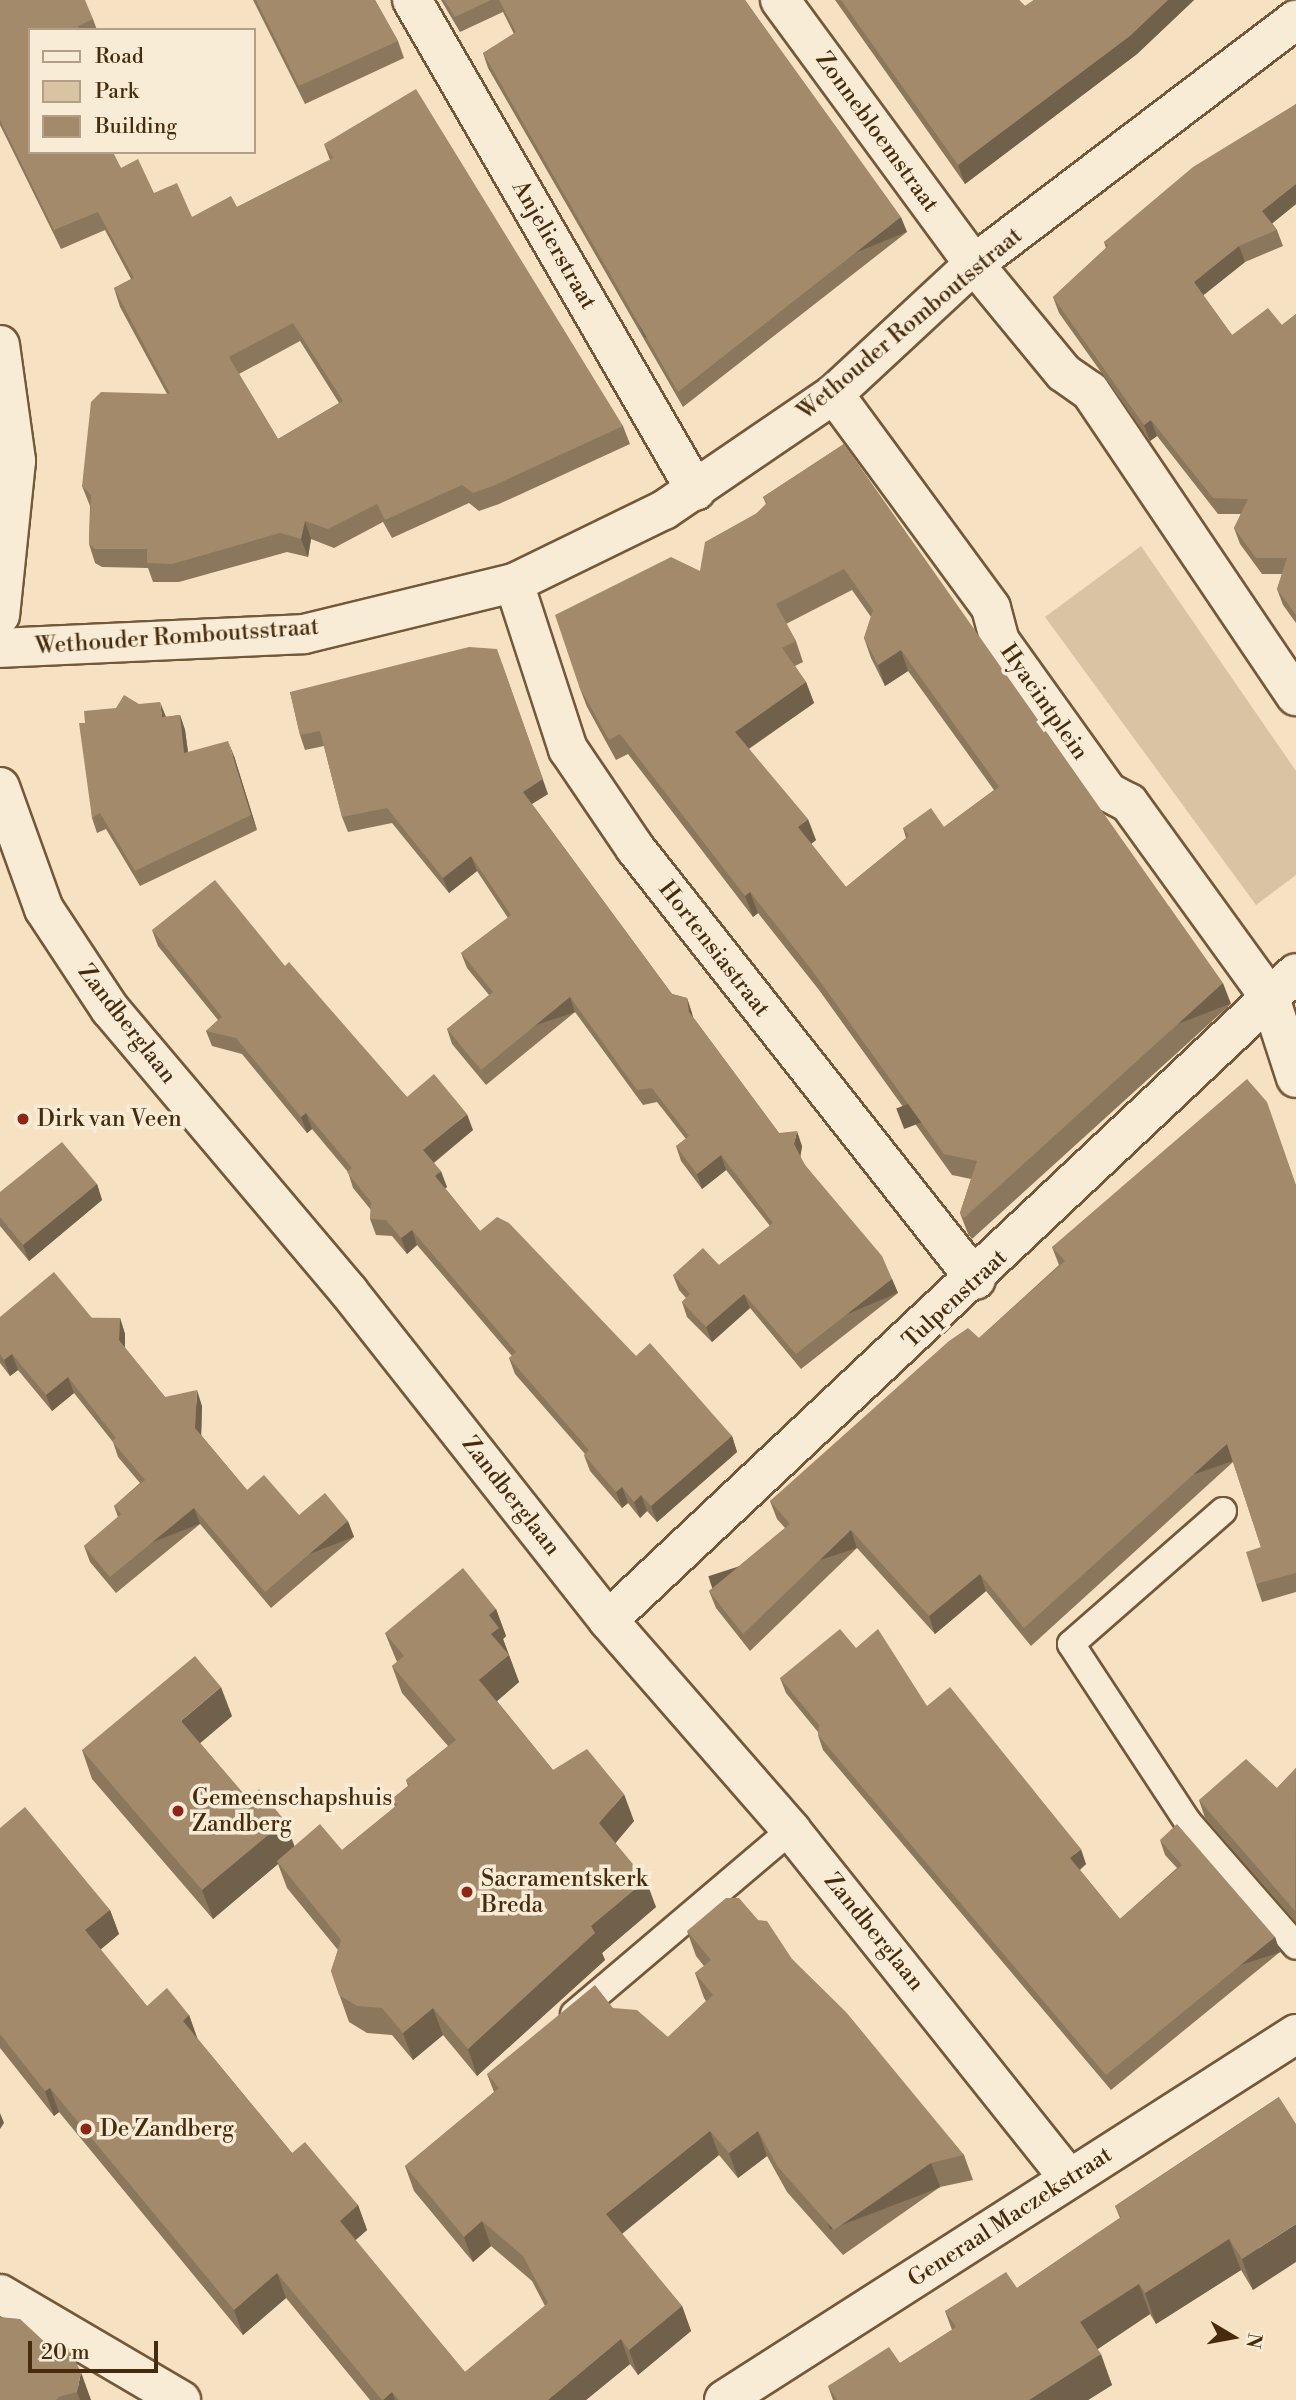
<!DOCTYPE html>
<style>
body{margin:0}
#map{position:relative;width:1296px;height:2400px;overflow:hidden;background:#f6e2c2;font-family:"Libre Bodoni",serif}
div>[style]{position:absolute}
.green>*{inset:0;background:#d8c3a3}
.roads{filter:drop-shadow(2px 0 #73593a) drop-shadow(-2px 0 #73593a) drop-shadow(0 2px #73593a) drop-shadow(0 -2px #73593a)}
.service>*{height:26px;margin:-13px;padding:0 13px;transform-origin:13px;border-radius:13px;background:#f9ecd7}
.minor>*{height:38px;margin:-19px;padding:0 19px;transform-origin:19px;border-radius:19px;background:#f9ecd7}
.tertiary>*{height:38px;margin:-19px;padding:0 19px;transform-origin:19px;border-radius:19px;background:#f9ecd7}
.wall>*{inset:0;background:#8b775c}
.shaded-wall>*{inset:0;background:#71614b;transform-origin:0 0}
.building>*{inset:0;background:#a28a6b}
.dots>*{width:19px;height:19px;translate:-50% -50%;box-sizing:border-box;border:4px solid #f9ecd7;border-radius:50%}
span{translate:-50% -50%;white-space:nowrap;text-align:center;line-height:1.15;-webkit-text-stroke:7px #f9ecd7;paint-order:stroke}
.street-label{font-size:23px;color:#472b0d}
.poi-label{font-size:23px;color:#472b0d}
.left{translate:0 -50%;text-align:left}
.legend{position:absolute;left:28px;top:28px;width:228px;height:126px;box-sizing:border-box;background:#f9ecd7;border:2px solid #b29f86;margin:0;padding:9px 12px;list-style:none;font-size:21px;color:#472b0d}
.legend li{display:flex;align-items:center;gap:14px;height:35px}
.legend b{width:35px;border:2px solid #b29f86}
.north{position:absolute;left:1198px;top:2302px;width:70px;height:70px;-webkit-text-stroke:5px #f9ecd7;paint-order:stroke;rotate:100deg;font-size:19px;font-weight:700;line-height:28px;text-align:center;color:#472b0d}
.north::after{content:'';display:block;margin:auto;width:24px;height:32px;background:#472b0d;clip-path:polygon(50% 0,100% 100%,50% 72%,0 100%)}
.scale{position:absolute;left:28px;top:2341px;width:130px;height:32px;box-sizing:border-box;border:4px solid #472b0d;border-top:0;padding-left:9px;font-size:21px;line-height:24px;white-space:nowrap;color:#472b0d;-webkit-text-stroke:5px #f9ecd7;paint-order:stroke}
</style>
<div id="map">
<div class="green">
<i style="clip-path:polygon(1141px 546px,1296px 771px,1296px 875px,1256px 905px,1045px 617px)"></i>
</div>
<div class="roads">
<div class="service">
<i style="left:1223px;top:1511px;width:202px;rotate:138.8deg"></i>
<i style="left:1071px;top:1644px;width:213px;rotate:56.7deg"></i>
<i style="left:1188px;top:1822px;width:164px;rotate:48.9deg"></i>
<i style="left:574px;top:2014px;width:285px;rotate:-40.3deg"></i>
</div>
<div class="minor">
<i style="left:412px;top:0;width:567px;rotate:59.95deg"></i>
<i style="left:780px;top:0;width:328px;rotate:53.7deg"></i>
<i style="left:974px;top:264px;width:141px;rotate:50.5deg"></i>
<i style="left:1064px;top:373px;width:32px;rotate:35deg"></i>
<i style="left:1090px;top:391px;width:368px;rotate:56deg"></i>
<i style="left:0;top:345px;width:117px;rotate:82.1deg"></i>
<i style="left:16px;top:461px;width:155px;rotate:95.9deg"></i>
<i style="left:834px;top:394px;width:265px;rotate:53.7deg"></i>
<i style="left:991px;top:608px;width:34px;rotate:75deg"></i>
<i style="left:1000px;top:641px;width:186px;rotate:54.4deg"></i>
<i style="left:1108px;top:792px;width:24px;rotate:28deg"></i>
<i style="left:1129px;top:803px;width:241px;rotate:54.1deg"></i>
<i style="left:1270px;top:998px;width:84px;rotate:72deg"></i>
<i style="left:514px;top:583px;width:175px;rotate:72deg"></i>
<i style="left:568px;top:749px;width:120px;rotate:55.9deg"></i>
<i style="left:635px;top:848px;width:550px;rotate:51.71deg"></i>
<i style="left:0;top:648px;width:304px;rotate:-2.6deg"></i>
<i style="left:304px;top:634px;width:216px;rotate:-13.7deg"></i>
<i style="left:514px;top:583px;width:167px;rotate:-26deg"></i>
<i style="left:664px;top:510px;width:206px;rotate:-34.3deg"></i>
<i style="left:834px;top:394px;width:191px;rotate:-42.9deg"></i>
<i style="left:974px;top:264px;width:404px;rotate:-37.2deg"></i>
<i style="left:0;top:787px;width:130px;rotate:70.2deg"></i>
<i style="left:44px;top:909px;width:120px;rotate:56.6deg"></i>
<i style="left:110px;top:1009px;width:370px;rotate:49.8deg"></i>
<i style="left:349px;top:1292px;width:418px;rotate:51.7deg"></i>
<i style="left:608px;top:1620px;width:279px;rotate:48.9deg"></i>
<i style="left:791px;top:1830px;width:445px;rotate:51.4deg"></i>
<i style="left:608px;top:1620px;width:944px;rotate:-43.24deg"></i>
<i style="left:0;top:2294px;width:210px;rotate:30.4deg"></i>
</div>
<div class="tertiary">
<i style="left:724px;top:2400px;width:679px;rotate:-32.61deg"></i>
</div>
</div>
<div class="wall">
<i style="clip-path:polygon(evenodd,0 0,93px 19px,97px 30px,30px 30px,121px 168px,154px 193px,192px 217px,237px 207px,330px 160px,324px 144px,623px 426px,630px 444px,499px 504px,479px 511px,469px 503px,392px 538px,383px 522px,334px 548px,311px 539px,308px 557px,287px 552px,179px 582px,153px 582px,148px 568px,102px 567px,95px 563px,89px 544px,90px 506px,82px 486px,167px 394px,120px 307px,114px 288px,131px 279px,105px 230px,61px 249px,0 125px,0 0,300px 341px,339px 403px,278px 439px,239px 374px,300px 341px)"></i>
<i style="clip-path:polygon(253px 0,375px 0,398px 41px,404px 58px,305px 104px)"></i>
<i style="clip-path:polygon(441px 0,745px 0,907px 232px,683px 407px,488px 68px,483px 53px,514px 34px,503px 12px,460px 32px)"></i>
<i style="clip-path:polygon(835px 0,1019px 0,1025px 6px,1034px 0,1194px 0,1137px 54px,965px 184px)"></i>
<i style="clip-path:polygon(1296px 104px,1296px 204px,1272px 223px,1277px 230px,1283px 246px,1245px 262px,1203px 295px,1232px 335px,1282px 325px,1296px 314px,1296px 623px,1283px 605px,1277px 589px,1282px 574px,1262px 574px,1240px 544px,1234px 528px,1241px 514px,1218px 514px,1157px 436px,1150px 441px,1059px 313px,1053px 297px,1106px 248px,1104px 242px)"></i>
<i style="clip-path:polygon(evenodd,844px 444px,1231px 1004px,972px 1239px,968px 1234px,960px 1213px,971px 1179px,952px 1175px,819px 990px,758px 913px,753px 917px,628px 754px,616px 760px,587px 707px,579px 686px,700px 571px,757px 513px,766px 504px,763px 497px,844px 444px,852px 590px,871px 617px,864px 638px,871px 658px,885px 686px,908px 671px,994px 790px,944px 827px,903px 828px,906px 838px,846px 887px,811px 844px,816px 840px,749px 749px,814px 703px,806px 682px,795px 666px,803px 662px,796px 641px,786px 624px,852px 590px)"></i>
<i style="clip-path:polygon(290px 692px,548px 794px,532px 804px,672px 994px,687px 998px,693px 1017px,779px 1133px,802px 1146px,800px 1157px,805px 1165px,892px 1279px,898px 1293px,801px 1369px,750px 1308px,712px 1342px,687px 1317px,682px 1302px,686px 1298px,679px 1290px,673px 1275px,719px 1265px,770px 1226px,726px 1170px,702px 1189px,681px 1161px,676px 1146px,686px 1139px,657px 1102px,643px 1105px,575px 1012px,486px 1085px,452px 1044px,447px 1029px,489px 995px,467px 968px,461px 953px,508px 918px,477px 871px,449px 893px,392px 823px,348px 832px,342px 817px,324px 746px,305px 750px,300px 735px)"></i>
<i style="clip-path:polygon(139px 704px,166px 717px,180px 715px,185px 730px,188px 752px,234px 756px,257px 830px,140px 886px,106px 829px,97px 833px,92px 818px,85px 723px)"></i>
<i style="clip-path:polygon(152px 930px,285px 966px,407px 1097px,473px 1130px,434px 1163px,447px 1187px,445px 1188px,480px 1231px,636px 1356px,732px 1436px,737px 1452px,657px 1522px,647px 1511px,640px 1518px,628px 1503px,622px 1508px,590px 1471px,584px 1455px,585px 1454px,515px 1374px,509px 1358px,512px 1356px,417px 1245px,407px 1254px,392px 1236px,376px 1235px,370px 1219px,371px 1210px,353px 1188px,348px 1172px,312px 1129px,307px 1133px,242px 1054px,212px 1046px,206px 1031px,218px 1020px,158px 946px)"></i>
<i style="clip-path:polygon(97px 1184px,102px 1200px,29px 1261px,0 1226px,0 1192px)"></i>
<i style="clip-path:polygon(1296px 1184px,1296px 1592px,1262px 1602px,1256px 1584px,1261px 1547px,1233px 1462px,1031px 1646px,986px 1591px,935px 1634px,857px 1548px,750px 1651px,716px 1608px,709px 1591px,785px 1528px,777px 1519px,770px 1501px,979px 1338px,1059px 1265px,1052px 1247px)"></i>
<i style="clip-path:polygon(0 1317px,120px 1318px,125px 1334px,125px 1348px,165px 1397px,202px 1406px,201px 1435px,247px 1490px,299px 1515px,354px 1537px,271px 1608px,200px 1524px,116px 1593px,90px 1562px,84px 1546px,118px 1517px,114px 1506px,140px 1483px,118px 1457px,113px 1442px,74px 1393px,52px 1411px,18px 1370px,10px 1376px,0 1363px)"></i>
<i style="clip-path:polygon(496px 1609px,506px 1636px,503px 1639px,519px 1682px,497px 1701px,553px 1770px,634px 1821px,615px 1843px,656px 1907px,602px 1953px,605px 1960px,477px 2076px,443px 2035px,413px 2060px,392px 2035px,367px 2033px,349px 2022px,331px 1971px,338px 1950px,287px 1888px,278px 1864px,213px 1919px,92px 1779px,82px 1750px,232px 1716px,200px 1743px,248px 1799px,294px 1846px,342px 1850px,395px 1807px,392px 1799px,408px 1786px,406px 1780px,448px 1746px,402px 1693px,392px 1666px,397px 1662px,385px 1633px)"></i>
<i style="clip-path:polygon(856px 1648px,927px 1706px,1086px 1864px,1080px 1870px,1120px 1919px,1177px 1868px,1165px 1855px,1160px 1840px,1275px 1937px,1280px 1952px,1111px 2090px,823px 1750px,818px 1735px,818px 1732px,786px 1693px,780px 1678px)"></i>
<i style="clip-path:polygon(1296px 1768px,1296px 1922px,1205px 1818px,1199px 1800px,1277px 1788px)"></i>
<i style="clip-path:polygon(0 1828px,110px 1910px,119px 1934px,100px 1950px,147px 2006px,189px 2015px,197px 2038px,292px 2153px,358px 2205px,367px 2230px,355px 2240px,465px 2372px,545px 2306px,532px 2281px,491px 2246px,473px 2262px,414px 2191px,405px 2166px,494px 2092px,487px 2074px,613px 2008px,668px 2037px,706px 2001px,704px 1998px,695px 1973px,704px 1966px,696px 1956px,687px 1931px,792px 1959px,964px 2155px,973px 2180px,940px 2187px,843px 2255px,787px 2192px,767px 2156px,738px 2178px,719px 2155px,622px 2234px,682px 2306px,691px 2331px,638px 2375px,630px 2364px,586px 2400px,370px 2400px,286px 2298px,243px 2335px,59px 2112px,54px 2116px,0 2048px)"></i>
<i style="clip-path:polygon(1279px 2097px,1253px 2290px,1241px 2270px,1156px 2324px,1150px 2314px,1097px 2349px,1112px 2385px,1088px 2400px,833px 2400px,828px 2386px,900px 2363px,952px 2330px,945px 2311px,1017px 2288px,1120px 2218px,1115px 2206px)"></i>
<i style="clip-path:polygon(0 2317px,91px 2400px,0 2400px)"></i>
</div>
<div class="shaded-wall">
<i style="clip-path:polygon(1168px 0,1194px 0,1137px 54px,965px 184px,958px 165px)"></i>
<i style="clip-path:polygon(1296px 184px,1296px 204px,1268px 227px,1262px 211px)"></i>
<i style="left:901px;top:217px;width:16px;height:283px;rotate:68deg"></i>
<i style="clip-path:polygon(1239px 246px,1245px 262px,1200px 298px,1194px 282px)"></i>
<i style="clip-path:polygon(1151px 420px,1157px 436px,1150px 441px,1144px 425px)"></i>
<i style="clip-path:polygon(305px 521px,311px 539px,308px 557px,301px 539px)"></i>
<i style="clip-path:polygon(901px 650px,908px 671px,885px 686px,878px 665px)"></i>
<i style="clip-path:polygon(502px 664px,548px 794px,528px 806px,523px 792px)"></i>
<i style="clip-path:polygon(806px 682px,814px 703px,742px 753px,735px 732px)"></i>
<i style="clip-path:polygon(160px 702px,166px 717px,162px 717px)"></i>
<i style="clip-path:polygon(180px 715px,185px 730px,190px 768px,184px 753px)"></i>
<i style="clip-path:polygon(228px 741px,234px 756px,257px 830px,251px 815px)"></i>
<i style="clip-path:polygon(808px 819px,816px 840px,806px 848px,798px 827px)"></i>
<i style="clip-path:polygon(471px 856px,477px 871px,449px 893px,443px 878px)"></i>
<i style="clip-path:polygon(750px 892px,758px 913px,753px 917px,745px 896px)"></i>
<i style="left:1223px;top:983px;width:22px;height:350px;rotate:69deg"></i>
<i style="left:570px;top:997px;width:16px;height:115px;rotate:72deg"></i>
<i style="clip-path:polygon(687px 998px,692px 1013px,694px 1027px,689px 1012px)"></i>
<i style="clip-path:polygon(306px 1113px,312px 1129px,307px 1133px,301px 1117px)"></i>
<i style="clip-path:polygon(467px 1114px,473px 1130px,429px 1166px,423px 1150px)"></i>
<i style="clip-path:polygon(797px 1131px,802px 1146px,800px 1159px,794px 1144px)"></i>
<i style="clip-path:polygon(721px 1155px,726px 1170px,702px 1189px,697px 1174px)"></i>
<i style="clip-path:polygon(441px 1171px,447px 1187px,441px 1192px,435px 1176px)"></i>
<i style="clip-path:polygon(97px 1184px,102px 1200px,29px 1261px,23px 1245px)"></i>
<i style="clip-path:polygon(412px 1230px,417px 1245px,407px 1254px,401px 1238px)"></i>
<i style="left:892px;top:1279px;width:15px;height:122px;rotate:67deg"></i>
<i style="clip-path:polygon(744px 1294px,750px 1308px,712px 1342px,706px 1327px)"></i>
<i style="clip-path:polygon(120px 1318px,125px 1334px,125px 1356px,119px 1340px)"></i>
<i style="clip-path:polygon(12px 1354px,18px 1370px,10px 1376px,4px 1360px)"></i>
<i style="clip-path:polygon(68px 1377px,74px 1393px,52px 1411px,46px 1395px)"></i>
<i style="clip-path:polygon(197px 1390px,202px 1406px,201px 1444px,195px 1428px)"></i>
<i style="clip-path:polygon(732px 1436px,737px 1452px,657px 1522px,651px 1506px)"></i>
<i style="left:1227px;top:1444px;width:18px;height:274px;rotate:71deg"></i>
<i style="clip-path:polygon(622px 1487px,628px 1503px,622px 1508px,616px 1492px)"></i>
<i style="clip-path:polygon(641px 1495px,647px 1511px,640px 1518px,634px 1502px)"></i>
<i style="left:194px;top:1508px;width:17px;height:109px;rotate:69deg"></i>
<i style="left:348px;top:1521px;width:17px;height:109px;rotate:69deg"></i>
<i style="left:851px;top:1530px;width:19px;height:150px;rotate:72deg"></i>
<i style="clip-path:polygon(980px 1574px,986px 1591px,935px 1634px,929px 1616px)"></i>
<i style="clip-path:polygon(496px 1609px,506px 1636px,503px 1639px,519px 1682px,489px 1708px,479px 1680px,491px 1634px,489px 1615px)"></i>
<i style="clip-path:polygon(221px 1687px,232px 1716px,192px 1750px,181px 1721px)"></i>
<i style="clip-path:polygon(624px 1794px,634px 1821px,609px 1851px,599px 1823px)"></i>
<i style="clip-path:polygon(285px 1821px,296px 1850px,277px 1861px,278px 1864px,213px 1919px,202px 1890px)"></i>
<i style="clip-path:polygon(1081px 1849px,1086px 1864px,1075px 1873px,1070px 1858px)"></i>
<i style="clip-path:polygon(646px 1880px,656px 1907px,602px 1953px,605px 1960px,477px 2076px,468px 2049px,591px 1926px)"></i>
<i style="clip-path:polygon(110px 1910px,119px 1934px,94px 1955px,85px 1930px)"></i>
<i style="left:1275px;top:1937px;width:16px;height:218px;rotate:72deg"></i>
<i style="clip-path:polygon(433px 2008px,443px 2035px,413px 2060px,403px 2033px)"></i>
<i style="clip-path:polygon(189px 2015px,198px 2040px,183px 2021px)"></i>
<i style="clip-path:polygon(50px 2088px,59px 2112px,54px 2116px,45px 2091px)"></i>
<i style="clip-path:polygon(0 2113px,4px 2123px,0 2129px)"></i>
<i style="clip-path:polygon(710px 2131px,719px 2155px,615px 2239px,606px 2214px)"></i>
<i style="clip-path:polygon(758px 2131px,767px 2156px,738px 2178px,729px 2153px)"></i>
<i style="left:931px;top:2163px;width:26px;height:118px;rotate:69deg"></i>
<i style="clip-path:polygon(358px 2205px,367px 2230px,349px 2246px,340px 2221px)"></i>
<i style="clip-path:polygon(482px 2221px,491px 2246px,473px 2262px,464px 2237px)"></i>
<i style="clip-path:polygon(1296px 2224px,1296px 2262px,1253px 2290px,1242px 2259px)"></i>
<i style="clip-path:polygon(1229px 2239px,1241px 2270px,1156px 2324px,1145px 2293px)"></i>
<i style="clip-path:polygon(277px 2273px,286px 2298px,243px 2335px,234px 2310px)"></i>
<i style="clip-path:polygon(1139px 2284px,1150px 2314px,1092px 2353px,1080px 2322px)"></i>
<i style="clip-path:polygon(682px 2306px,691px 2331px,638px 2375px,629px 2350px)"></i>
<i style="clip-path:polygon(621px 2339px,630px 2364px,586px 2400px,548px 2400px)"></i>
<i style="clip-path:polygon(1101px 2354px,1112px 2385px,1088px 2400px,1029px 2400px)"></i>
<i style="clip-path:polygon(81px 2372px,91px 2400px,80px 2400px,77px 2392px)"></i>
<i style="clip-path:polygon(392px 2392px,395px 2400px,383px 2400px)"></i>
</div>
<div class="building">
<i style="clip-path:polygon(evenodd,0 0,85px 0,93px 19px,78px 26px,80px 30px,30px 30px,30px 152px,113px 152px,121px 168px,138px 159px,154px 193px,177px 183px,192px 217px,231px 196px,237px 207px,333px 158px,324px 144px,416px 89px,623px 426px,493px 486px,473px 493px,462px 485px,385px 520px,377px 504px,328px 529px,305px 521px,301px 539px,280px 533px,172px 564px,147px 563px,147px 549px,95px 549px,89px 544px,91px 495px,82px 486px,91px 402px,101px 392px,170px 394px,114px 288px,134px 278px,98px 212px,54px 230px,0 120px,0 0,293px 323px,343px 401px,278px 439px,229px 357px,293px 323px)"></i>
<i style="clip-path:polygon(256px 0,375px 0,398px 41px,299px 86px)"></i>
<i style="clip-path:polygon(444px 0,491px 0,455px 17px)"></i>
<i style="clip-path:polygon(499px 0,745px 0,901px 217px,678px 392px,483px 53px,516px 32px)"></i>
<i style="clip-path:polygon(841px 0,1019px 0,1025px 6px,1034px 0,1168px 0,1130px 36px,958px 165px)"></i>
<i style="clip-path:polygon(1296px 104px,1296px 184px,1262px 211px,1277px 230px,1239px 246px,1194px 282px,1232px 335px,1268px 308px,1282px 325px,1296px 314px,1296px 615px,1277px 589px,1287px 558px,1256px 558px,1234px 528px,1248px 499px,1213px 498px,1151px 420px,1144px 425px,1053px 297px,1108px 246px,1104px 242px,1193px 167px)"></i>
<i style="clip-path:polygon(evenodd,844px 444px,1223px 983px,964px 1218px,960px 1213px,977px 1161px,944px 1154px,811px 969px,750px 892px,745px 896px,620px 734px,609px 740px,579px 686px,555px 615px,671px 557px,700px 571px,705px 542px,757px 513px,767px 503px,763px 497px,844px 444px,844px 569px,873px 610px,864px 638px,878px 665px,901px 650px,999px 787px,944px 827px,931px 808px,903px 828px,909px 836px,846px 887px,798px 827px,808px 819px,735px 732px,806px 682px,782px 648px,796px 641px,776px 604px,844px 569px)"></i>
<i style="clip-path:polygon(469px 647px,497px 649px,543px 779px,523px 792px,672px 994px,687px 998px,689px 1012px,779px 1133px,797px 1131px,794px 1144px,805px 1165px,882px 1256px,892px 1279px,796px 1354px,744px 1294px,706px 1327px,682px 1302px,690px 1294px,673px 1275px,703px 1248px,719px 1265px,773px 1223px,721px 1155px,697px 1174px,676px 1146px,689px 1136px,652px 1088px,637px 1090px,570px 997px,481px 1070px,447px 1029px,493px 992px,461px 953px,511px 915px,471px 856px,443px 878px,387px 808px,342px 817px,320px 731px,300px 735px,290px 692px)"></i>
<i style="clip-path:polygon(124px 695px,139px 704px,160px 702px,162px 717px,180px 715px,184px 753px,228px 741px,251px 815px,135px 871px,100px 813px,92px 818px,79px 723px,85px 723px,84px 711px,116px 708px)"></i>
<i style="clip-path:polygon(215px 880px,285px 966px,289px 962px,407px 1097px,434px 1074px,467px 1114px,423px 1150px,441px 1171px,435px 1176px,480px 1231px,497px 1217px,509px 1223px,636px 1356px,650px 1343px,732px 1436px,651px 1506px,641px 1495px,634px 1502px,622px 1487px,616px 1492px,584px 1455px,589px 1450px,509px 1358px,516px 1352px,412px 1230px,401px 1238px,386px 1220px,370px 1219px,371px 1202px,347px 1172px,352px 1168px,306px 1113px,301px 1117px,236px 1038px,206px 1031px,222px 1017px,152px 930px)"></i>
<i style="clip-path:polygon(1247px 1079px,1267px 1102px,1296px 1185px,1296px 1573px,1256px 1584px,1246px 1552px,1261px 1547px,1227px 1444px,1024px 1628px,980px 1574px,929px 1616px,851px 1530px,743px 1634px,709px 1591px,790px 1524px,770px 1501px,949px 1341px,968px 1328px,979px 1338px,1065px 1261px,1052px 1247px)"></i>
<i style="clip-path:polygon(62px 1142px,97px 1184px,23px 1245px,0 1217px,0 1192px)"></i>
<i style="clip-path:polygon(54px 1272px,92px 1318px,120px 1318px,119px 1340px,165px 1397px,197px 1390px,195px 1428px,247px 1490px,264px 1475px,299px 1515px,325px 1493px,348px 1521px,265px 1592px,194px 1508px,110px 1577px,84px 1546px,121px 1514px,114px 1506px,145px 1480px,112px 1441px,116px 1438px,68px 1377px,46px 1395px,12px 1354px,4px 1360px,0 1354px,0 1317px)"></i>
<i style="clip-path:polygon(463px 1568px,496px 1609px,489px 1615px,499px 1628px,491px 1634px,509px 1655px,479px 1680px,553px 1770px,587px 1749px,624px 1794px,599px 1823px,646px 1880px,591px 1926px,595px 1933px,468px 2049px,433px 2008px,403px 2033px,382px 2008px,357px 2006px,339px 1995px,331px 1971px,341px 1940px,277px 1861px,320px 1824px,342px 1850px,397px 1805px,392px 1799px,409px 1785px,406px 1780px,456px 1740px,392px 1666px,404px 1656px,385px 1633px)"></i>
<i style="clip-path:polygon(840px 1629px,856px 1648px,878px 1629px,927px 1706px,950px 1687px,1081px 1849px,1070px 1858px,1120px 1919px,1182px 1865px,1160px 1840px,1177px 1824px,1275px 1937px,1106px 2075px,818px 1735px,819px 1725px,780px 1678px)"></i>
<i style="clip-path:polygon(195px 1656px,221px 1687px,181px 1721px,248px 1799px,259px 1789px,285px 1821px,202px 1890px,82px 1750px)"></i>
<i style="clip-path:polygon(1246px 1759px,1277px 1788px,1296px 1768px,1295px 1911px,1199px 1800px)"></i>
<i style="clip-path:polygon(25px 1807px,110px 1910px,85px 1930px,147px 2006px,167px 1988px,189px 2015px,183px 2021px,292px 2153px,305px 2142px,358px 2205px,340px 2221px,465px 2372px,548px 2303px,523px 2256px,482px 2221px,464px 2237px,405px 2166px,499px 2088px,487px 2074px,595px 1985px,613px 2008px,637px 2010px,668px 2037px,713px 1995px,695px 1973px,711px 1960px,687px 1931px,726px 1898px,739px 1898px,758px 1920px,767px 1921px,792px 1959px,846px 2012px,964px 2155px,931px 2163px,834px 2230px,778px 2167px,758px 2131px,729px 2153px,710px 2131px,606px 2214px,682px 2306px,629px 2350px,621px 2339px,548px 2400px,399px 2400px,392px 2392px,383px 2400px,382px 2400px,277px 2273px,234px 2310px,50px 2088px,45px 2091px,0 2034px,0 1828px)"></i>
<i style="clip-path:polygon(1279px 2097px,1296px 2124px,1296px 2224px,1242px 2259px,1229px 2239px,1145px 2293px,1139px 2284px,1080px 2322px,1101px 2354px,1029px 2400px,837px 2400px,828px 2386px,889px 2347px,900px 2363px,956px 2327px,945px 2311px,1006px 2272px,1017px 2288px,1121px 2217px,1115px 2206px)"></i>
<i style="clip-path:polygon(0 2317px,20px 2319px,49px 2346px,66px 2344px,81px 2372px,77px 2392px,59px 2397px,56px 2400px,0 2400px)"></i>
</div>
<div class="dots">
<i style="left:23px;top:1119px;background:#8f2418"></i>
<i style="left:178px;top:1811px;background:#8f2418"></i>
<i style="left:467px;top:1892px;background:#8f2418"></i>
<i style="left:86px;top:2129px;background:#8f2418"></i>
</div>
<div class="street-label">
<span style="left:877px;top:132px;rotate:54deg">Zonnebloemstraat</span>
<span style="left:554px;top:245px;rotate:60deg">Anjelierstraat</span>
<span style="left:910px;top:324px;rotate:-40deg">Wethouder Romboutsstraat</span>
<span style="left:177px;top:637px;rotate:-4deg">Wethouder Romboutsstraat</span>
<span style="left:1044px;top:702px;rotate:55deg">Hyacintplein</span>
<span style="left:714px;top:949px;rotate:52deg">Hortensiastraat</span>
<span style="left:127px;top:1024px;rotate:52deg">Zandberglaan</span>
<span style="left:955px;top:1299px;rotate:-43deg">Tulpenstraat</span>
<span style="left:511px;top:1496px;rotate:52deg">Zandberglaan</span>
<span style="left:874px;top:1932px;rotate:51deg">Zandberglaan</span>
<span style="left:1010px;top:2217px;rotate:-33deg">Generaal Maczekstraat</span>
</div>
<div class="poi-label">
<span class="left" style="left:37px;top:1119px">Dirk van Veen</span>
<span class="left" style="left:192px;top:1811px">Gemeenschapshuis<br>Zandberg</span>
<span class="left" style="left:481px;top:1892px">Sacramentskerk<br>Breda</span>
<span class="left" style="left:100px;top:2129px">De Zandberg</span>
</div>
<ul class="legend">
<li><b style="height:9px;background:#f9ecd7"></b>Road</li>
<li><b style="height:19px;background:#d8c3a3"></b>Park</li>
<li><b style="height:19px;background:#a28a6b"></b>Building</li>
</ul>
<div class="north">N</div>
<div class="scale">20 m</div>
</div>
